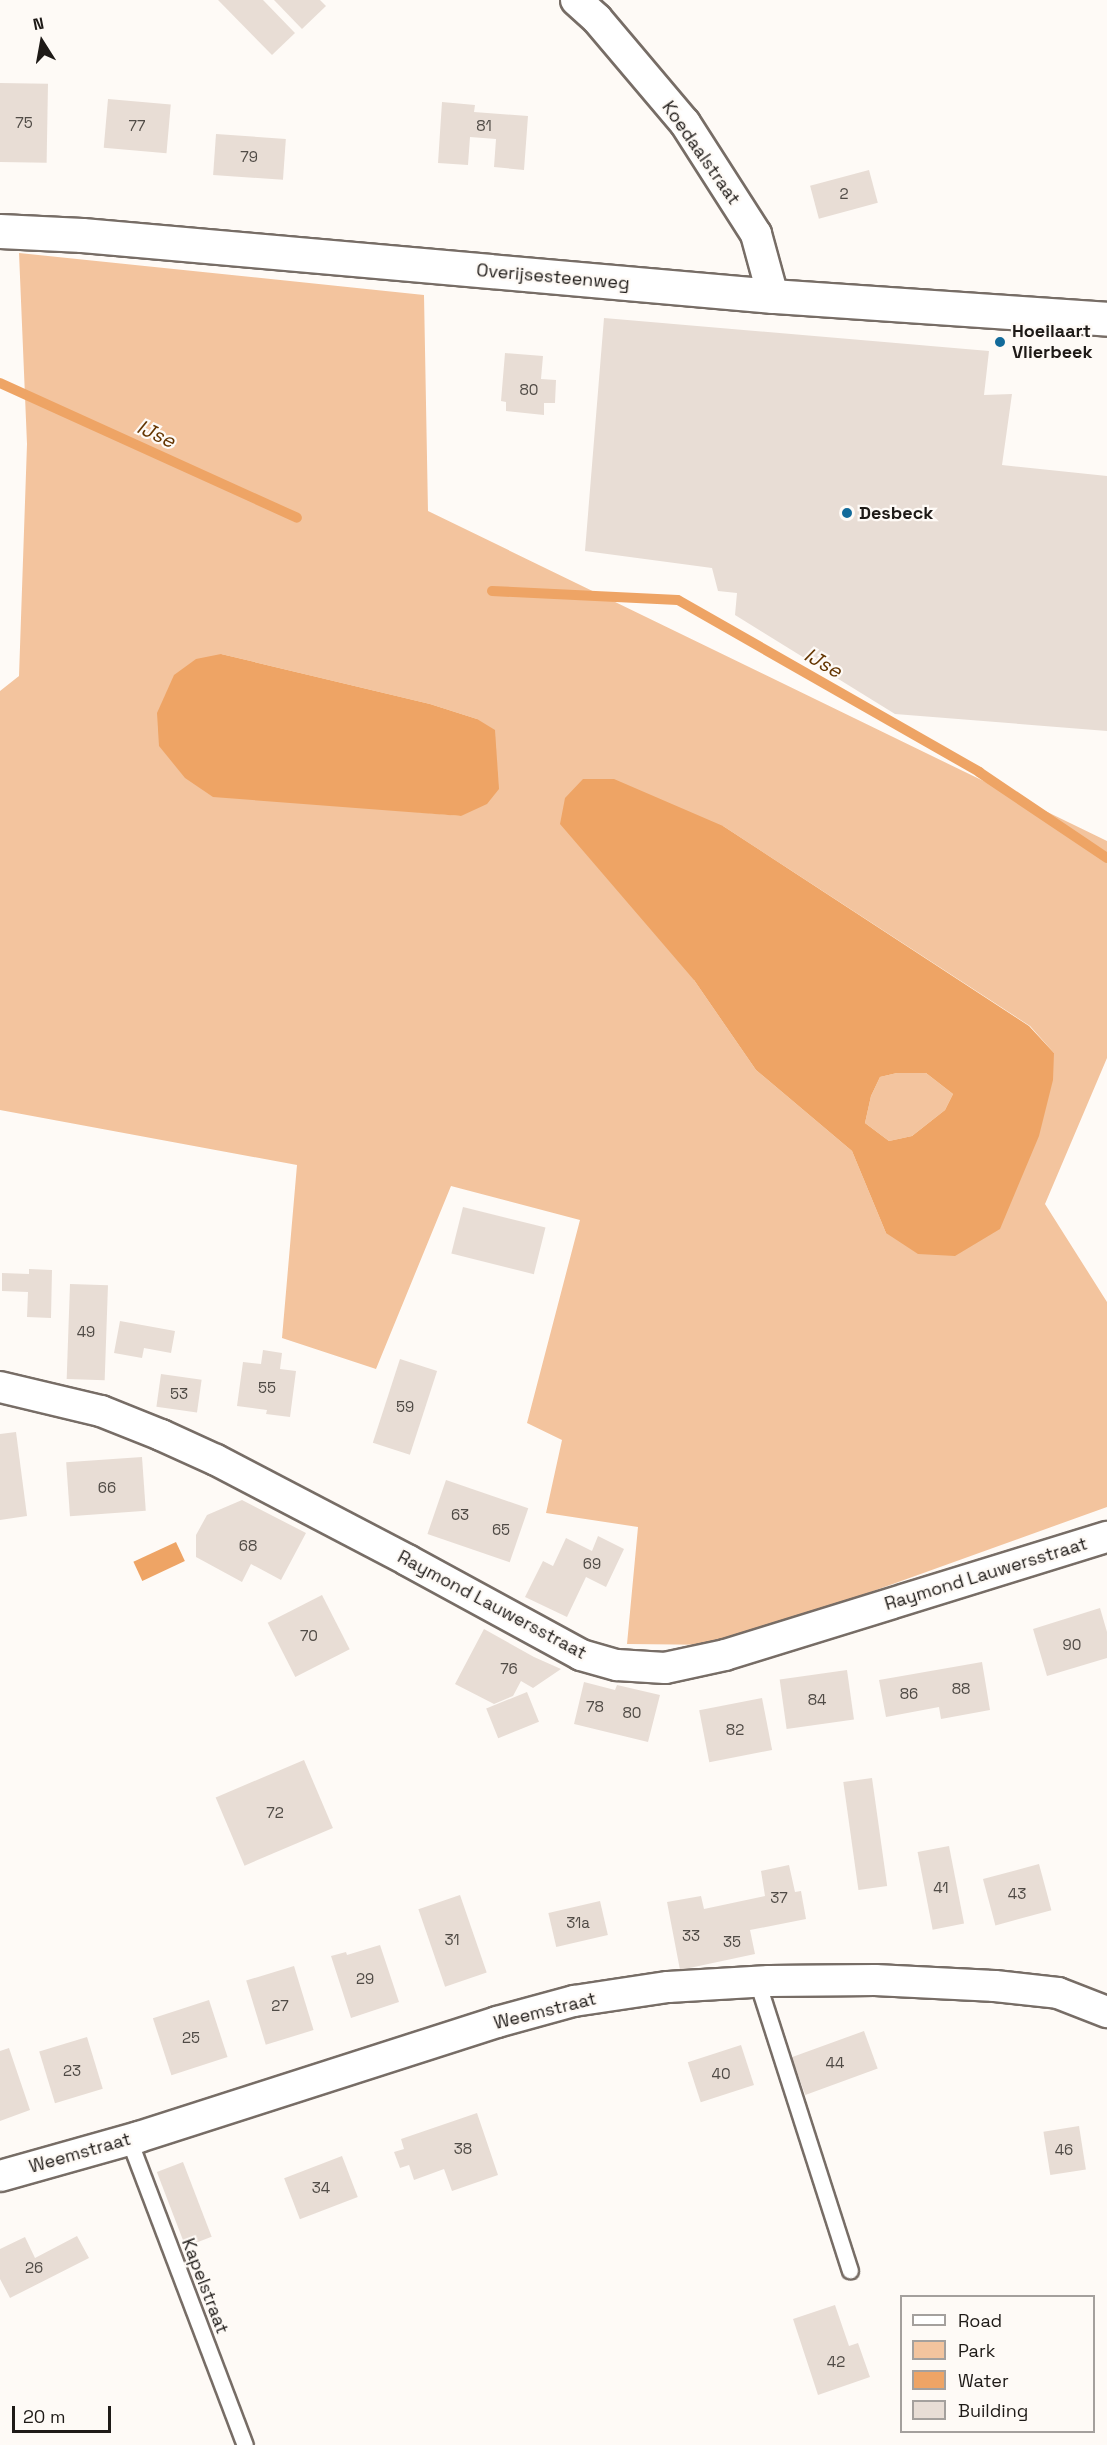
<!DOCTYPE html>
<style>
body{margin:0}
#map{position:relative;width:1107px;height:2445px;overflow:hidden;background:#fefaf6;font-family:"Space Grotesk",sans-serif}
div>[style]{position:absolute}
.green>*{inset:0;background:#f3c49e}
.water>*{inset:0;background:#eea465;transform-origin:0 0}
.stream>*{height:10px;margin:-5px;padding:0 5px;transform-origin:5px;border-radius:5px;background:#eea465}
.building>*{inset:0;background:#e8ddd5;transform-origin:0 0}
.roads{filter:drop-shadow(2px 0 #776d66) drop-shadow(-2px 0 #776d66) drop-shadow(0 2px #776d66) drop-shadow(0 -2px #776d66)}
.service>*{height:15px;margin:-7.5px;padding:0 7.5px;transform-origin:7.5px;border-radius:7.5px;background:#fff}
.minor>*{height:30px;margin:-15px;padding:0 15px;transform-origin:15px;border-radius:15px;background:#fff}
.secondary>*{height:33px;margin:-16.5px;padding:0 16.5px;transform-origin:16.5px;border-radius:16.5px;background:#fff}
.dots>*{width:16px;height:16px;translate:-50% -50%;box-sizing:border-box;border:3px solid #fefaf6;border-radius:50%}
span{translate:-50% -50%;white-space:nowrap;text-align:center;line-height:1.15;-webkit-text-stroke:4.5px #fefaf6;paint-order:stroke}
.number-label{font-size:15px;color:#504b46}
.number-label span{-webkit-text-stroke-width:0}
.street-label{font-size:18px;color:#1e1a17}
.poi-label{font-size:18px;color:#1e1a17;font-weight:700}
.left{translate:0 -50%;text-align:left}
.water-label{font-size:20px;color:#643501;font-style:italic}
.legend{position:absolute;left:900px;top:2295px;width:195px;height:138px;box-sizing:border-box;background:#fefaf6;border:2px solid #a4a09d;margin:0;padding:8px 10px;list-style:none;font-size:18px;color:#1e1a17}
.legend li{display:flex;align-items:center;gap:12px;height:30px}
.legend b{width:30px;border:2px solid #a4a09d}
.north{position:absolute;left:12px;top:12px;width:60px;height:60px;-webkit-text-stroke:4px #fefaf6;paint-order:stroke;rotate:349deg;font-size:16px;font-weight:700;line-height:24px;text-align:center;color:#1e1a17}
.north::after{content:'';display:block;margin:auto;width:21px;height:27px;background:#1e1a17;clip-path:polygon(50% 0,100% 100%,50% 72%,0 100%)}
.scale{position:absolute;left:12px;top:2406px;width:99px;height:27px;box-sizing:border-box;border:3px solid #1e1a17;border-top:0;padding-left:8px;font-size:18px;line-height:21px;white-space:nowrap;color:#1e1a17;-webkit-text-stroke:4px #fefaf6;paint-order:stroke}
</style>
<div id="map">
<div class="green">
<i style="clip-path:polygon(evenodd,19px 253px,424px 295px,428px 511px,1107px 841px,1107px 1058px,1045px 1204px,1107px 1302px,1107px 1507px,723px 1645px,627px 1644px,638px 1527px,546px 1513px,562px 1440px,527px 1423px,580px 1220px,451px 1186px,376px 1369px,282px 1338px,297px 1165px,0 1110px,0 691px,19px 676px,27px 444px,19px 253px,221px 654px,430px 704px,477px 719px,461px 816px,352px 806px,221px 654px,19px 253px,723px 826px,1030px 1026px,1054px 1053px,886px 1233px,852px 1151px,756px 1070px,694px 980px,723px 826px)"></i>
<i style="clip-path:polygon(897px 1073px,926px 1073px,953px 1094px,945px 1110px,912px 1136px,889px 1141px,865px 1123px,871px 1096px,880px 1077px)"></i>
</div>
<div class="water">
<i style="clip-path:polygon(221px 654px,430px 704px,477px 719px,495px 730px,499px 789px,487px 804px,461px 816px,213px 797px,185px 778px,159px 746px,157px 713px,174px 675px,196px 659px)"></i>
<i style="clip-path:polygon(evenodd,583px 779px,614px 779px,723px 826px,1029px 1026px,1054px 1053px,1053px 1080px,1039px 1136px,1000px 1229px,955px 1256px,918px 1254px,886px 1233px,852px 1151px,756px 1070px,694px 980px,560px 824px,565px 798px,583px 779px,897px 1073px,926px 1073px,953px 1094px,945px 1110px,912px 1136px,889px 1141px,865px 1123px,871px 1096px,880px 1077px,897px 1073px)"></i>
<i style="left:176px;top:1542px;width:21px;height:47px;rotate:65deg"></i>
</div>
<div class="stream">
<i style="left:0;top:383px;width:326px;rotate:24.4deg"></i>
<i style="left:492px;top:591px;width:186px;rotate:2.8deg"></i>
<i style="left:678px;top:600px;width:347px;rotate:29.7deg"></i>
<i style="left:979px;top:772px;width:154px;rotate:33.9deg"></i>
</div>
<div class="building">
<i style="clip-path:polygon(218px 0,263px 0,295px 33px,272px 55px)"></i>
<i style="clip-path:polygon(274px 0,320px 0,326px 6px,302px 29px)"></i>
<i style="left:0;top:83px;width:48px;height:79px;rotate:1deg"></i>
<i style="left:108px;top:99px;width:63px;height:49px;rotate:5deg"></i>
<i style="clip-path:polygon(442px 102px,475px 105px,474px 112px,528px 116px,524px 170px,494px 167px,496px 139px,470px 137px,468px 165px,438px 163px)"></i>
<i style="left:216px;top:134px;width:70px;height:41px;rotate:4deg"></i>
<i style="left:869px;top:170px;width:34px;height:61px;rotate:75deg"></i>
<i style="clip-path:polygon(604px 318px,989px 351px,984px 395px,1012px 394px,1002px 465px,1107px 476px,1107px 731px,895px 714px,735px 615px,737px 593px,718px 591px,712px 568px,585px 551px)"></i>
<i style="clip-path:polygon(505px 353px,543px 356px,541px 379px,556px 380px,555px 403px,544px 403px,544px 415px,506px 411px,506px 402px,501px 401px)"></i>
<i style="left:463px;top:1207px;width:85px;height:48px;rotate:14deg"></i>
<i style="clip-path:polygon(29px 1269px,52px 1270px,51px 1318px,27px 1317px,28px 1292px,2px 1291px,2px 1273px,29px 1274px)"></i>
<i style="left:70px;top:1284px;width:38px;height:95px;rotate:2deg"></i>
<i style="clip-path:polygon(120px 1321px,175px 1331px,171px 1353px,144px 1348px,142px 1358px,114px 1353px)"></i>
<i style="clip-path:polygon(263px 1350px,282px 1353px,280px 1369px,296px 1371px,290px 1417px,266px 1414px,267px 1410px,237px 1406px,243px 1362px,261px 1364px)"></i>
<i style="left:400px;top:1359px;width:39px;height:88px;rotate:18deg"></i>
<i style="left:161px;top:1374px;width:41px;height:33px;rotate:8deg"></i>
<i style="clip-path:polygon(16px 1432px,27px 1516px,0 1520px,0 1434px)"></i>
<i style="left:142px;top:1457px;width:54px;height:76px;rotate:86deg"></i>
<i style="left:446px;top:1480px;width:87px;height:57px;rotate:19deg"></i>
<i style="clip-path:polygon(242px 1500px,306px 1533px,281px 1580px,251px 1564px,242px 1582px,196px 1557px,196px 1535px,207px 1515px)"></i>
<i style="clip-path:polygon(598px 1536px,624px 1549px,606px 1587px,586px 1577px,567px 1617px,525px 1597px,543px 1561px,553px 1566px,566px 1538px,592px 1551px)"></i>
<i style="left:322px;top:1595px;width:61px;height:61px;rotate:63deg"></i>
<i style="clip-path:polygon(1100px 1608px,1107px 1632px,1107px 1658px,1047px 1676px,1033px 1629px)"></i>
<i style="clip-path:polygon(484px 1629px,534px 1657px,561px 1669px,533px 1688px,521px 1681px,513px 1696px,494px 1704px,455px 1684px)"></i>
<i style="clip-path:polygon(982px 1662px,990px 1710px,941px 1719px,939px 1707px,886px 1717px,879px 1680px)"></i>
<i style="left:847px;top:1670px;width:50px;height:68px;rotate:82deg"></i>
<i style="clip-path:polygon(584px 1682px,615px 1690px,617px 1685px,660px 1695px,648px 1742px,574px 1724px)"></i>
<i style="left:527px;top:1692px;width:32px;height:44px;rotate:68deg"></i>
<i style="left:762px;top:1698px;width:53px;height:64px;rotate:79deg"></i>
<i style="left:304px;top:1760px;width:74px;height:96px;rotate:67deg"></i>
<i style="left:872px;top:1778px;width:109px;height:29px;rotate:82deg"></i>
<i style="left:949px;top:1846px;width:79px;height:32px;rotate:79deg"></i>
<i style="left:1039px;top:1864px;width:48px;height:58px;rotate:75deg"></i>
<i style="clip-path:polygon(789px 1865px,795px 1892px,801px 1891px,806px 1919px,750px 1930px,755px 1954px,680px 1970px,667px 1902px,701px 1896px,704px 1909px,765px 1896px,761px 1871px)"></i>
<i style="left:460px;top:1895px;width:82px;height:44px;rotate:71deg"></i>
<i style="left:600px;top:1901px;width:35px;height:53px;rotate:77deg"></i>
<i style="clip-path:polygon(380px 1945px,399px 2002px,351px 2018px,331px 1956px,346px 1952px,347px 1955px)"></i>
<i style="left:294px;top:1966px;width:67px;height:50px;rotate:73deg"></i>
<i style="left:209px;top:2000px;width:60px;height:59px;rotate:72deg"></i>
<i style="left:864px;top:2031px;width:40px;height:77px;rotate:70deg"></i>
<i style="left:87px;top:2037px;width:54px;height:50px;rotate:73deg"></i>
<i style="left:741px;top:2045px;width:42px;height:56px;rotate:72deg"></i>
<i style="clip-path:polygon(9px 2048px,30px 2110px,0 2121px,0 2051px)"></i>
<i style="clip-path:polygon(477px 2113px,498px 2175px,452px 2191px,444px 2169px,414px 2180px,409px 2165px,400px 2168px,394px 2152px,404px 2149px,401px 2139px)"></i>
<i style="left:1079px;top:2126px;width:44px;height:36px;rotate:81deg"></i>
<i style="left:342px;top:2156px;width:44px;height:62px;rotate:69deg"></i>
<i style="left:183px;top:2162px;width:80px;height:28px;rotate:69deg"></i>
<i style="clip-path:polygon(77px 2236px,89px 2258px,10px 2298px,0 2279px,0 2249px,25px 2237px,35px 2258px)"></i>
<i style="clip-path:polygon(835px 2305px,849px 2346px,858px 2343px,870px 2377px,818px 2395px,793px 2319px)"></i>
</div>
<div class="roads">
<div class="service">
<i style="left:757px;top:1981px;width:304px;rotate:72.2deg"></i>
<i style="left:129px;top:2140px;width:326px;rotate:69.2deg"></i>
</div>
<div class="minor">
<i style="left:576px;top:0;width:28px;rotate:42deg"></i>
<i style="left:597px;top:19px;width:136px;rotate:49.8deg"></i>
<i style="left:685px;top:123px;width:132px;rotate:57.4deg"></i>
<i style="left:756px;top:234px;width:64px;rotate:74.7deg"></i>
<i style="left:0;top:1387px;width:104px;rotate:13.4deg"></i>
<i style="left:101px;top:1411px;width:65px;rotate:21.8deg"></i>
<i style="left:161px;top:1435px;width:60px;rotate:24.4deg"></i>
<i style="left:216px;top:1460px;width:216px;rotate:27.6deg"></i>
<i style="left:407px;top:1560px;width:198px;rotate:28.6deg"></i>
<i style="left:581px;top:1655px;width:37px;rotate:16deg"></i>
<i style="left:617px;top:1665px;width:48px;rotate:3.6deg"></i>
<i style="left:665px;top:1668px;width:61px;rotate:-12.2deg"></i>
<i style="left:725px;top:1655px;width:400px;rotate:-17.2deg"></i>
<i style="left:0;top:2176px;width:144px;rotate:-15.7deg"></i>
<i style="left:139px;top:2137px;width:376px;rotate:-17.8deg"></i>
<i style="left:497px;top:2022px;width:80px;rotate:-15.3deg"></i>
<i style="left:574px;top:2001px;width:95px;rotate:-8.5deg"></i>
<i style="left:668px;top:1987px;width:101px;rotate:-3.4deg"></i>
<i style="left:769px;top:1981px;width:106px;rotate:-0.5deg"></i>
<i style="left:875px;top:1980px;width:120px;rotate:2.9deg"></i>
<i style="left:995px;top:1986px;width:63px;rotate:6.3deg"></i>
<i style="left:1058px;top:1993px;width:53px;rotate:21.2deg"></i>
</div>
<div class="secondary">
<i style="left:0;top:231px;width:82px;rotate:2.8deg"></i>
<i style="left:82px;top:235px;width:694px;rotate:5.04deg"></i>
<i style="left:773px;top:296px;width:335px;rotate:3.9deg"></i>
</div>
</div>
<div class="dots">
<i style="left:1000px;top:342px;background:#126a9a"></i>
<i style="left:847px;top:513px;background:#126a9a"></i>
</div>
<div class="number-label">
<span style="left:24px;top:123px">75</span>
<span style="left:137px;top:126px">77</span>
<span style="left:484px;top:126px">81</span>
<span style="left:249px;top:157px">79</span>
<span style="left:844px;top:194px">2</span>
<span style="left:529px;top:390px">80</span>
<span style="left:86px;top:1332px">49</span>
<span style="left:267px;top:1388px">55</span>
<span style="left:179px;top:1394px">53</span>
<span style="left:405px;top:1407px">59</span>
<span style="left:107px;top:1488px">66</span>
<span style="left:460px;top:1515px">63</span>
<span style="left:501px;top:1530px">65</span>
<span style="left:248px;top:1546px">68</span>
<span style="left:592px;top:1564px">69</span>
<span style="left:309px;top:1636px">70</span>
<span style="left:1072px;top:1645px">90</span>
<span style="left:509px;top:1669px">76</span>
<span style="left:961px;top:1689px">88</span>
<span style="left:909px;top:1694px">86</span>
<span style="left:817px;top:1700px">84</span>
<span style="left:595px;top:1707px">78</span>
<span style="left:632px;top:1713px">80</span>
<span style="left:735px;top:1730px">82</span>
<span style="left:275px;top:1813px">72</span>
<span style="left:941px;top:1888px">41</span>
<span style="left:1017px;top:1894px">43</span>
<span style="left:779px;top:1898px">37</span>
<span style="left:578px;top:1923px">31a</span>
<span style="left:691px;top:1936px">33</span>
<span style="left:452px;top:1940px">31</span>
<span style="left:732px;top:1942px">35</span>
<span style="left:365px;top:1979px">29</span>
<span style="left:280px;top:2006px">27</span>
<span style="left:191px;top:2038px">25</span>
<span style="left:835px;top:2063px">44</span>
<span style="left:72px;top:2071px">23</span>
<span style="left:721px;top:2074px">40</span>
<span style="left:463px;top:2149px">38</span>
<span style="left:1064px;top:2150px">46</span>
<span style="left:321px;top:2188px">34</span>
<span style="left:34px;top:2268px">26</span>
<span style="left:836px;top:2362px">42</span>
</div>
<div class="street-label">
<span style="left:701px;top:153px;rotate:55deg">Koedaalstraat</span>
<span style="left:553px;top:277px;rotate:5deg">Overijsesteenweg</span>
<span style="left:986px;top:1574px;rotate:-17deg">Raymond Lauwersstraat</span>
<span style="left:492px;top:1605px;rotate:28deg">Raymond Lauwersstraat</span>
<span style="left:545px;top:2011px;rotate:-14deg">Weemstraat</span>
<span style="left:80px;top:2153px;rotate:-16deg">Weemstraat</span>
<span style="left:205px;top:2286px;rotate:69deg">Kapelstraat</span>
</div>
<div class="poi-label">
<span class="left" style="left:1012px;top:342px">Hoeilaart<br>Vlierbeek</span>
<span class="left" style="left:859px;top:513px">Desbeck</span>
</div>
<div class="water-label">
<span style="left:156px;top:434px;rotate:25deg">IJse</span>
<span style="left:823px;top:663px;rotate:30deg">IJse</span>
</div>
<ul class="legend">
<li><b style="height:8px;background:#fff"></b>Road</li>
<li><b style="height:16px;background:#f3c49e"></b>Park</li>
<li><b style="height:16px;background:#eea465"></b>Water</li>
<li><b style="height:16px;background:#e8ddd5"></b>Building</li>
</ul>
<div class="north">N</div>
<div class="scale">20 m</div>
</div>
